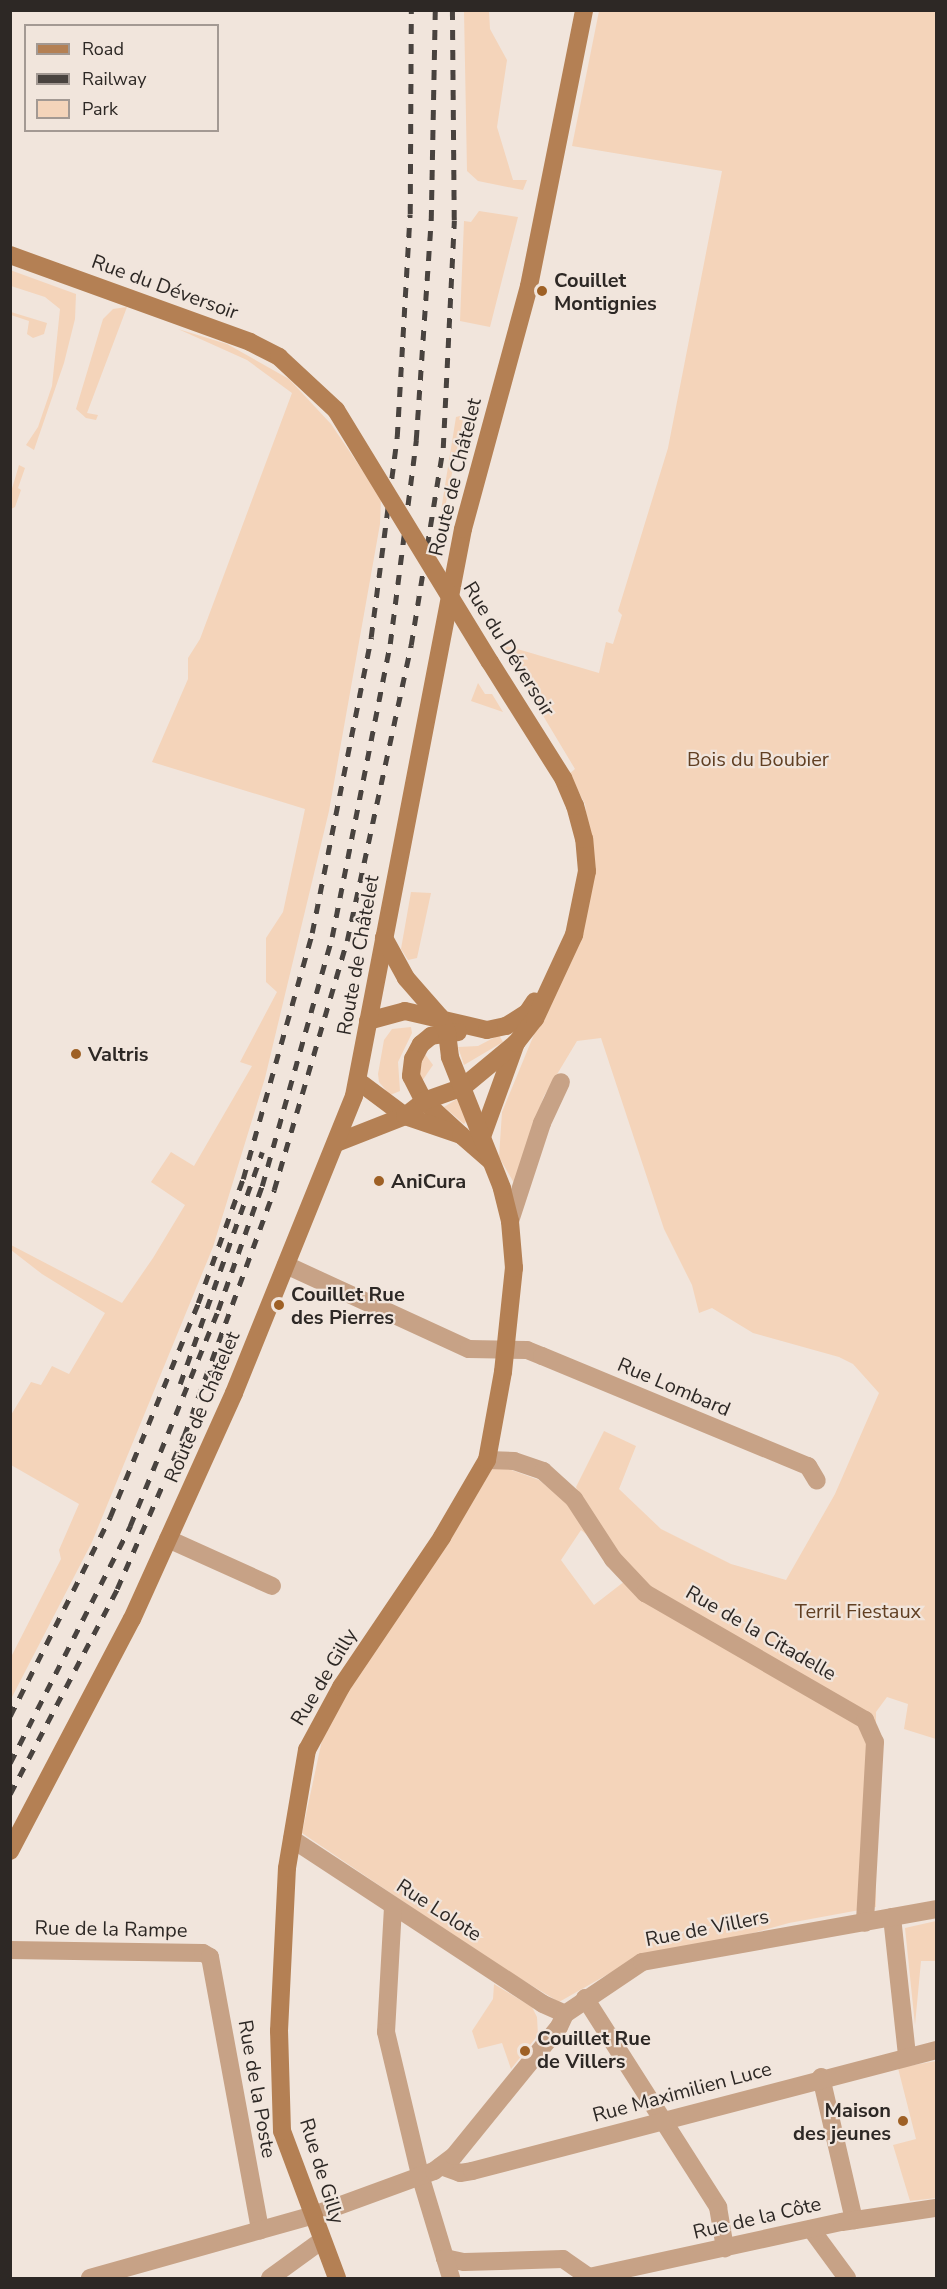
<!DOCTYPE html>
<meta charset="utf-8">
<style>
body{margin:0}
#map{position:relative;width:947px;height:2289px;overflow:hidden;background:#f1e5dc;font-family:"Nunito Sans",sans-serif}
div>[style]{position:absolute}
.green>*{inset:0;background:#f4d4ba}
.minor>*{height:18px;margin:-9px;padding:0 9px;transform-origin:9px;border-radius:9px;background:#c7a286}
.tertiary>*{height:18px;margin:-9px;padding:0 9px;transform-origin:9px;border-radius:9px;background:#c7a286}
.secondary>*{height:18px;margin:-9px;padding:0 9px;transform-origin:9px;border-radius:9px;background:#b48054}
.rail>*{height:4.5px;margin-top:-2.25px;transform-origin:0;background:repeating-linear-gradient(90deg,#49433f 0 10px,transparent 0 20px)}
.secondary-bridge>*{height:18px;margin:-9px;padding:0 9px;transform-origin:9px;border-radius:9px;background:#b48054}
.dots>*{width:16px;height:16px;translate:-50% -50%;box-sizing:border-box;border:3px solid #f1e5dc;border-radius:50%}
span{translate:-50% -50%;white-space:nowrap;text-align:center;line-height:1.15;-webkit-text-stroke:4.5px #f1e5dc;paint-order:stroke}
.poi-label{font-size:20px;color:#2d2825;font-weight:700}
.left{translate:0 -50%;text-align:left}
.right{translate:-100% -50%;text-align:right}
.street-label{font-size:20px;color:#2d2825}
.park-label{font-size:20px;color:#613f22}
.frame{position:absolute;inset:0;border:12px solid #2d2825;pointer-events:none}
.legend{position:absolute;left:24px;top:24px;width:195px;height:108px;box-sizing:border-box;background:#f1e5dc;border:2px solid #a39993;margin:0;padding:8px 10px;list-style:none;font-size:18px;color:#2d2825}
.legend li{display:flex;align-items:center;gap:12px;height:30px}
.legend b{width:30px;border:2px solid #a39993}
</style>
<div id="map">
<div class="green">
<i style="clip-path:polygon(464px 11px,489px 11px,490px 29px,507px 60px,497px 127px,513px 180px,527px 180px,523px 190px,478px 181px,467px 171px)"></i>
<i style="clip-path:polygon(599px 11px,936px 11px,936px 1739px,904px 1729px,908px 1704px,887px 1697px,876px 1712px,876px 1907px,789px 1923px,610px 1973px,559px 2002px,491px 1961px,302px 1833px,322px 1740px,356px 1676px,458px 1526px,495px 1464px,539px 1480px,568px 1504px,597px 1543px,581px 1530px,561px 1560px,594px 1605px,625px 1581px,624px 1560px,583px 1508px,576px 1487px,604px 1431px,636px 1446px,619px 1489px,661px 1529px,731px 1564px,786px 1580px,835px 1494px,879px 1393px,853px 1364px,839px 1357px,753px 1333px,712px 1308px,699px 1313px,692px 1285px,664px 1229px,601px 1038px,577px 1041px,544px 1096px,514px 1183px,499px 1157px,502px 1112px,535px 1032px,593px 869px,585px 804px,569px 774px,575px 769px,500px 644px,599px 673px,606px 642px,613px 644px,622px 615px,618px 611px,668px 448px,722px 171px,572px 146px)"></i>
<i style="clip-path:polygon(479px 211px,518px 217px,490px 327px,460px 321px,464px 221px,471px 222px)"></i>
<i style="clip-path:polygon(10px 270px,76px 294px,75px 319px,64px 363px,34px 450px,26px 445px,38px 427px,52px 386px,60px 309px,45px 297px,11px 286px)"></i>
<i style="clip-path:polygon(127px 307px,87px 413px,98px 415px,96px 420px,86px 418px,76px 409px,103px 319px,113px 309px)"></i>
<i style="clip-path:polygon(11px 312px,47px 323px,44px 334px,33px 338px,27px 334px,29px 321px,11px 315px)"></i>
<i style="clip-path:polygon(178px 329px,227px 344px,289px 379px,331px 424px,381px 498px,380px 524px,329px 811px,265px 1078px,213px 1247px,92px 1542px,11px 1699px,11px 1657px,61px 1559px,59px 1550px,79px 1504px,11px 1465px,11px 1415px,31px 1382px,41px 1385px,52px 1366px,69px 1374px,105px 1313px,42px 1274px,11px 1250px,11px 1245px,122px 1303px,153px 1258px,185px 1205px,151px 1182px,171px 1152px,194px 1166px,252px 1066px,240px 1062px,277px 992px,266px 982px,266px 938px,283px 912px,305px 809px,152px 762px,188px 679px,188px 658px,200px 639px,292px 393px,247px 360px)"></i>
<i style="clip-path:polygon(464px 415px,441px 527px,438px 529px,456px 417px)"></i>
<i style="clip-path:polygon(19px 465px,25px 468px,18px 488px,21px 490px,15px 507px,11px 509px,11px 492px)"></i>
<i style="clip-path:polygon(478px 683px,485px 694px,492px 694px,503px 712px,471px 701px)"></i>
<i style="clip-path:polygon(411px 892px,431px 893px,417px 958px,408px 960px,401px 949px)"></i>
<i style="clip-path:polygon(411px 1027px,412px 1033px,398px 1062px,400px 1091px,390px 1095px,379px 1082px,378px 1074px,384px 1040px,392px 1029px)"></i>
<i style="clip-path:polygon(499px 1035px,503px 1042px,464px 1065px,458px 1047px,478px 1046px)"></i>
<i style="clip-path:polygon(425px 1054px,433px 1065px,420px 1084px,418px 1069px)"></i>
<i style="clip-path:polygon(457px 1099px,467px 1120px,464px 1124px,444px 1107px)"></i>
<i style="clip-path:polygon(936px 1921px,936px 1961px,921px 1961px,915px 2025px,905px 1928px)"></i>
<i style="clip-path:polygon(494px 1984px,532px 2007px,537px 2017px,538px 2035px,511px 2069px,502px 2043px,478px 2049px,472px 2031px,493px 1999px)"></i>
<i style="clip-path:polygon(936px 2061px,936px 2198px,910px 2201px,893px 2145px,916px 2139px,898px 2068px)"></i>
</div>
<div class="minor">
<i style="left:510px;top:1221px;width:103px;rotate:-71.9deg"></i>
<i style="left:542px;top:1123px;width:45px;rotate:-65.1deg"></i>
<i style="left:286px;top:1265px;width:201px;rotate:24.7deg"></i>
<i style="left:469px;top:1349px;width:58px;rotate:1deg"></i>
<i style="left:527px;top:1350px;width:16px;rotate:22deg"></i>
<i style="left:542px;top:1356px;width:288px;rotate:22.5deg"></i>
<i style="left:808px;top:1466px;width:17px;rotate:59deg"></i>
<i style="left:487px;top:1460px;width:27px;rotate:2deg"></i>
<i style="left:514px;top:1461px;width:31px;rotate:19deg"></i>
<i style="left:543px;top:1471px;width:42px;rotate:42.1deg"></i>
<i style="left:574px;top:1499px;width:72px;rotate:57deg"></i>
<i style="left:613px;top:1559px;width:47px;rotate:46.7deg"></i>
<i style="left:645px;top:1593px;width:254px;rotate:30deg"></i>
<i style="left:865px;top:1720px;width:24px;rotate:66deg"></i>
<i style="left:875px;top:1742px;width:181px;rotate:93.2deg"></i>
<i style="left:168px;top:1539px;width:114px;rotate:24.3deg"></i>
<i style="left:292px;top:1839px;width:300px;rotate:33.3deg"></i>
<i style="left:543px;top:2004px;width:24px;rotate:24deg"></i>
<i style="left:393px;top:1907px;width:125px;rotate:93.2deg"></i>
<i style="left:386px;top:2032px;width:147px;rotate:76.6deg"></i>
<i style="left:420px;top:2175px;width:87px;rotate:73.2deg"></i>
<i style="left:445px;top:2258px;width:19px;rotate:12deg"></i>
<i style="left:464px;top:2262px;width:99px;rotate:-1.7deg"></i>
<i style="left:563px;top:2259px;width:33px;rotate:35deg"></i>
<i style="left:892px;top:1917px;width:140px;rotate:83.8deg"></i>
<i style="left:10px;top:1950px;width:193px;rotate:0.9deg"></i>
<i style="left:203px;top:1953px;width:8px;rotate:30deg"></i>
<i style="left:210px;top:1957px;width:278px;rotate:79.6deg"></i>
<i style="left:585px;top:1998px;width:248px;rotate:57.5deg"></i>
<i style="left:718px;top:2207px;width:42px;rotate:80.3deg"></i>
<i style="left:821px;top:2077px;width:147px;rotate:77deg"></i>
<i style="left:441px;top:2166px;width:20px;rotate:20deg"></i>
<i style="left:460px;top:2173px;width:12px;rotate:-9deg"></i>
<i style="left:472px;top:2171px;width:480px;rotate:-14.6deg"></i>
<i style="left:811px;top:2229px;width:61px;rotate:53.7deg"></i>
<i style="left:445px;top:2258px;width:21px;rotate:73deg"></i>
<i style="left:589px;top:2277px;width:259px;rotate:-12.3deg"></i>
<i style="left:842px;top:2222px;width:95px;rotate:-8.5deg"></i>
<i style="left:270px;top:2278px;width:63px;rotate:-36deg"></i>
</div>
<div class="tertiary">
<i style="left:90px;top:2278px;width:230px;rotate:-15.7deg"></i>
<i style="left:311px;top:2216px;width:131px;rotate:-20.1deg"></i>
<i style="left:434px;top:2171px;width:25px;rotate:-37deg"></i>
<i style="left:454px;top:2156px;width:166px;rotate:-50.9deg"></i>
<i style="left:559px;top:2027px;width:14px;rotate:-65deg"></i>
<i style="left:565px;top:2014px;width:93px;rotate:-34deg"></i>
<i style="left:642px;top:1962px;width:299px;rotate:-10.2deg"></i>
</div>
<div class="secondary">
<i style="left:10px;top:255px;width:255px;rotate:19.9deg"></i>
<i style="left:250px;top:342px;width:33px;rotate:27deg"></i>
<i style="left:279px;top:357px;width:78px;rotate:42.9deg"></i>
<i style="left:368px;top:1021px;width:38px;rotate:-15deg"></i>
<i style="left:405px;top:1011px;width:84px;rotate:13deg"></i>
<i style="left:487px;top:1030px;width:19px;rotate:-12deg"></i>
<i style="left:506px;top:1026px;width:25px;rotate:-32deg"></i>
<i style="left:527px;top:1013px;width:14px;rotate:-56deg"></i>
<i style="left:458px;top:1032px;width:27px;rotate:172deg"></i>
<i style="left:431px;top:1036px;width:13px;rotate:141deg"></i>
<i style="left:421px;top:1044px;width:17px;rotate:118deg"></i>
<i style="left:413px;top:1059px;width:17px;rotate:97deg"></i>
<i style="left:411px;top:1076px;width:28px;rotate:63deg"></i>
<i style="left:424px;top:1101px;width:50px;rotate:42.6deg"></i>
<i style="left:358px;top:1081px;width:59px;rotate:36.7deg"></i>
<i style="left:405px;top:1116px;width:59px;rotate:18.7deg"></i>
<i style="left:461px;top:1135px;width:38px;rotate:41deg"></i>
<i style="left:483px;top:1134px;width:97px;rotate:-70.1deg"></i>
<i style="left:336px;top:1143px;width:74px;rotate:-21.4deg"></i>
<i style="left:405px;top:1116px;width:24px;rotate:-38deg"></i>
<i style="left:424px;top:1101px;width:41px;rotate:-19.7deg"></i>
<i style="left:463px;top:1087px;width:69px;rotate:-39.7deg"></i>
<i style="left:516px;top:1043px;width:31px;rotate:-52deg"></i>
<i style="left:535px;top:1019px;width:93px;rotate:-65.1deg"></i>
<i style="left:574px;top:935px;width:65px;rotate:-78.5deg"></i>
<i style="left:587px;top:871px;width:32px;rotate:-95deg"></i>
<i style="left:584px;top:839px;width:34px;rotate:-105deg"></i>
<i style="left:575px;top:806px;width:30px;rotate:-113deg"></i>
<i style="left:563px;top:778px;width:137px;rotate:-122.2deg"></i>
<i style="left:10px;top:1851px;width:262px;rotate:-62.3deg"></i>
<i style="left:132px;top:1619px;width:248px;rotate:-65.7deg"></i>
<i style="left:234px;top:1393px;width:320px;rotate:-68deg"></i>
<i style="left:354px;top:1096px;width:577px;rotate:-79.12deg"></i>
<i style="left:463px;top:529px;width:252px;rotate:-74.8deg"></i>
<i style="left:529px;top:286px;width:281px;rotate:-78.7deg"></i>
<i style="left:337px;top:2278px;width:157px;rotate:-110.5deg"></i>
<i style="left:282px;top:2131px;width:100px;rotate:-91.7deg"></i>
<i style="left:279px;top:2031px;width:163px;rotate:-87.2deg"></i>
<i style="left:287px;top:1868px;width:120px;rotate:-80.4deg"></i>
<i style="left:307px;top:1750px;width:72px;rotate:-61.6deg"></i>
<i style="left:341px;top:1687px;width:181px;rotate:-56deg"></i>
<i style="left:442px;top:1537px;width:89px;rotate:-59.7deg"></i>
<i style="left:487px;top:1460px;width:89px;rotate:-79.7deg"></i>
<i style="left:503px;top:1372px;width:105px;rotate:-84deg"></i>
<i style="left:514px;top:1268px;width:47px;rotate:-94.9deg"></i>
<i style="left:510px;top:1221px;width:34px;rotate:-104deg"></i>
<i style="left:502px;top:1188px;width:141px;rotate:-111.7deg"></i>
<i style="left:450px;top:1057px;width:25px;rotate:-97deg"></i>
<i style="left:447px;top:1032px;width:17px;rotate:-115deg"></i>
<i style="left:440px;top:1017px;width:52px;rotate:-131.1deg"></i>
<i style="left:406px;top:978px;width:46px;rotate:-118.8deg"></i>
</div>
<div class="rail">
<i style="left:180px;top:1384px;width:246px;rotate:-70.5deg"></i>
<i style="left:10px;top:1716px;width:223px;rotate:-63.3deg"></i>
<i style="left:110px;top:1517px;width:231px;rotate:-67.6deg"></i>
<i style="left:198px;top:1303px;width:132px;rotate:-70.1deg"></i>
<i style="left:243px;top:1179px;width:255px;rotate:-74.3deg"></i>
<i style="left:312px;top:933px;width:302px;rotate:-78.7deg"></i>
<i style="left:371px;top:637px;width:202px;rotate:-82.6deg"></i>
<i style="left:397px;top:437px;width:223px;rotate:-86.7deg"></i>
<i style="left:410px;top:214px;width:204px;rotate:-89.7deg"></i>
<i style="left:10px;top:1763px;width:266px;rotate:-63.1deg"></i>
<i style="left:130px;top:1526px;width:233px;rotate:-67.8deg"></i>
<i style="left:218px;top:1310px;width:132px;rotate:-70.5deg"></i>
<i style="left:262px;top:1186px;width:259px;rotate:-74.3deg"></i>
<i style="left:332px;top:937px;width:299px;rotate:-78.8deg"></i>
<i style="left:390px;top:644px;width:206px;rotate:-82.7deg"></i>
<i style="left:416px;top:440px;width:221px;rotate:-86.1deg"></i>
<i style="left:431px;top:220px;width:210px;rotate:-88.9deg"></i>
<i style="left:10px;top:1794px;width:231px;rotate:-62.4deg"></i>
<i style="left:117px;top:1589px;width:167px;rotate:-66.4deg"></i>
<i style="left:184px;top:1436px;width:262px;rotate:-69.9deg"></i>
<i style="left:274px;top:1190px;width:259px;rotate:-73.7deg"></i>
<i style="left:347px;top:941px;width:303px;rotate:-77.8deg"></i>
<i style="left:411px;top:645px;width:200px;rotate:-80.8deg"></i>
<i style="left:443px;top:448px;width:228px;rotate:-87.2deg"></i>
<i style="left:454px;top:220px;width:210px;rotate:-90.5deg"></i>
</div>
<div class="secondary-bridge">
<i style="left:336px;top:410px;width:295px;rotate:58.6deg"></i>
</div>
<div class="dots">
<i style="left:542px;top:291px;background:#9e6025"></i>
<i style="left:76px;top:1054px;background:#9e6025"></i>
<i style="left:379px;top:1181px;background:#9e6025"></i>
<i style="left:279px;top:1305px;background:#9e6025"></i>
<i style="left:525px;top:2051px;background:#9e6025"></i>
<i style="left:903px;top:2121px;background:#9e6025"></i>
</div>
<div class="poi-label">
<span class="left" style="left:554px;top:292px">Couillet<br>Montignies</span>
<span class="left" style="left:88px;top:1054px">Valtris</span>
<span class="left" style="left:391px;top:1181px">AniCura</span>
<span class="left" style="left:291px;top:1306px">Couillet Rue<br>des Pierres</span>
<span class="left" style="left:537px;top:2050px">Couillet Rue<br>de Villers</span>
<span class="right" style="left:891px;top:2122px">Maison<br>des jeunes</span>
</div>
<div class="street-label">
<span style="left:165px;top:287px;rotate:20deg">Rue du Déversoir</span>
<span style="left:455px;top:477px;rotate:-76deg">Route de Châtelet</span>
<span style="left:509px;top:649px;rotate:58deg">Rue du Déversoir</span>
<span style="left:358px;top:955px;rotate:-80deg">Route de Châtelet</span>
<span style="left:674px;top:1387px;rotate:23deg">Rue Lombard</span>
<span style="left:202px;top:1407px;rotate:-67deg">Route de Châtelet</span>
<span style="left:761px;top:1633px;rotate:30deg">Rue de la Citadelle</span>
<span style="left:324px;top:1677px;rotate:-59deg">Rue de Gilly</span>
<span style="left:439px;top:1910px;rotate:33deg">Rue Lolote</span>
<span style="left:707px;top:1928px;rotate:-11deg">Rue de Villers</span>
<span style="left:111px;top:1929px;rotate:1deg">Rue de la Rampe</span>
<span style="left:257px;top:2089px;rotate:80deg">Rue de la Poste</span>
<span style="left:682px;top:2092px;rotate:-15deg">Rue Maximilien Luce</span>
<span style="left:322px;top:2171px;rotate:73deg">Rue de Gilly</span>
<span style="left:757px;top:2218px;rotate:-13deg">Rue de la Côte</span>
</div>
<div class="park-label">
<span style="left:758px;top:759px">Bois du Boubier</span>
<span style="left:858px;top:1611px">Terril Fiestaux</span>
</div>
<div class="frame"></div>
<ul class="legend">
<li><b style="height:8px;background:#b48054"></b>Road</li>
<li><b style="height:8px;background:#49433f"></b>Railway</li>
<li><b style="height:16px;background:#f4d4ba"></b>Park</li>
</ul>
</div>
